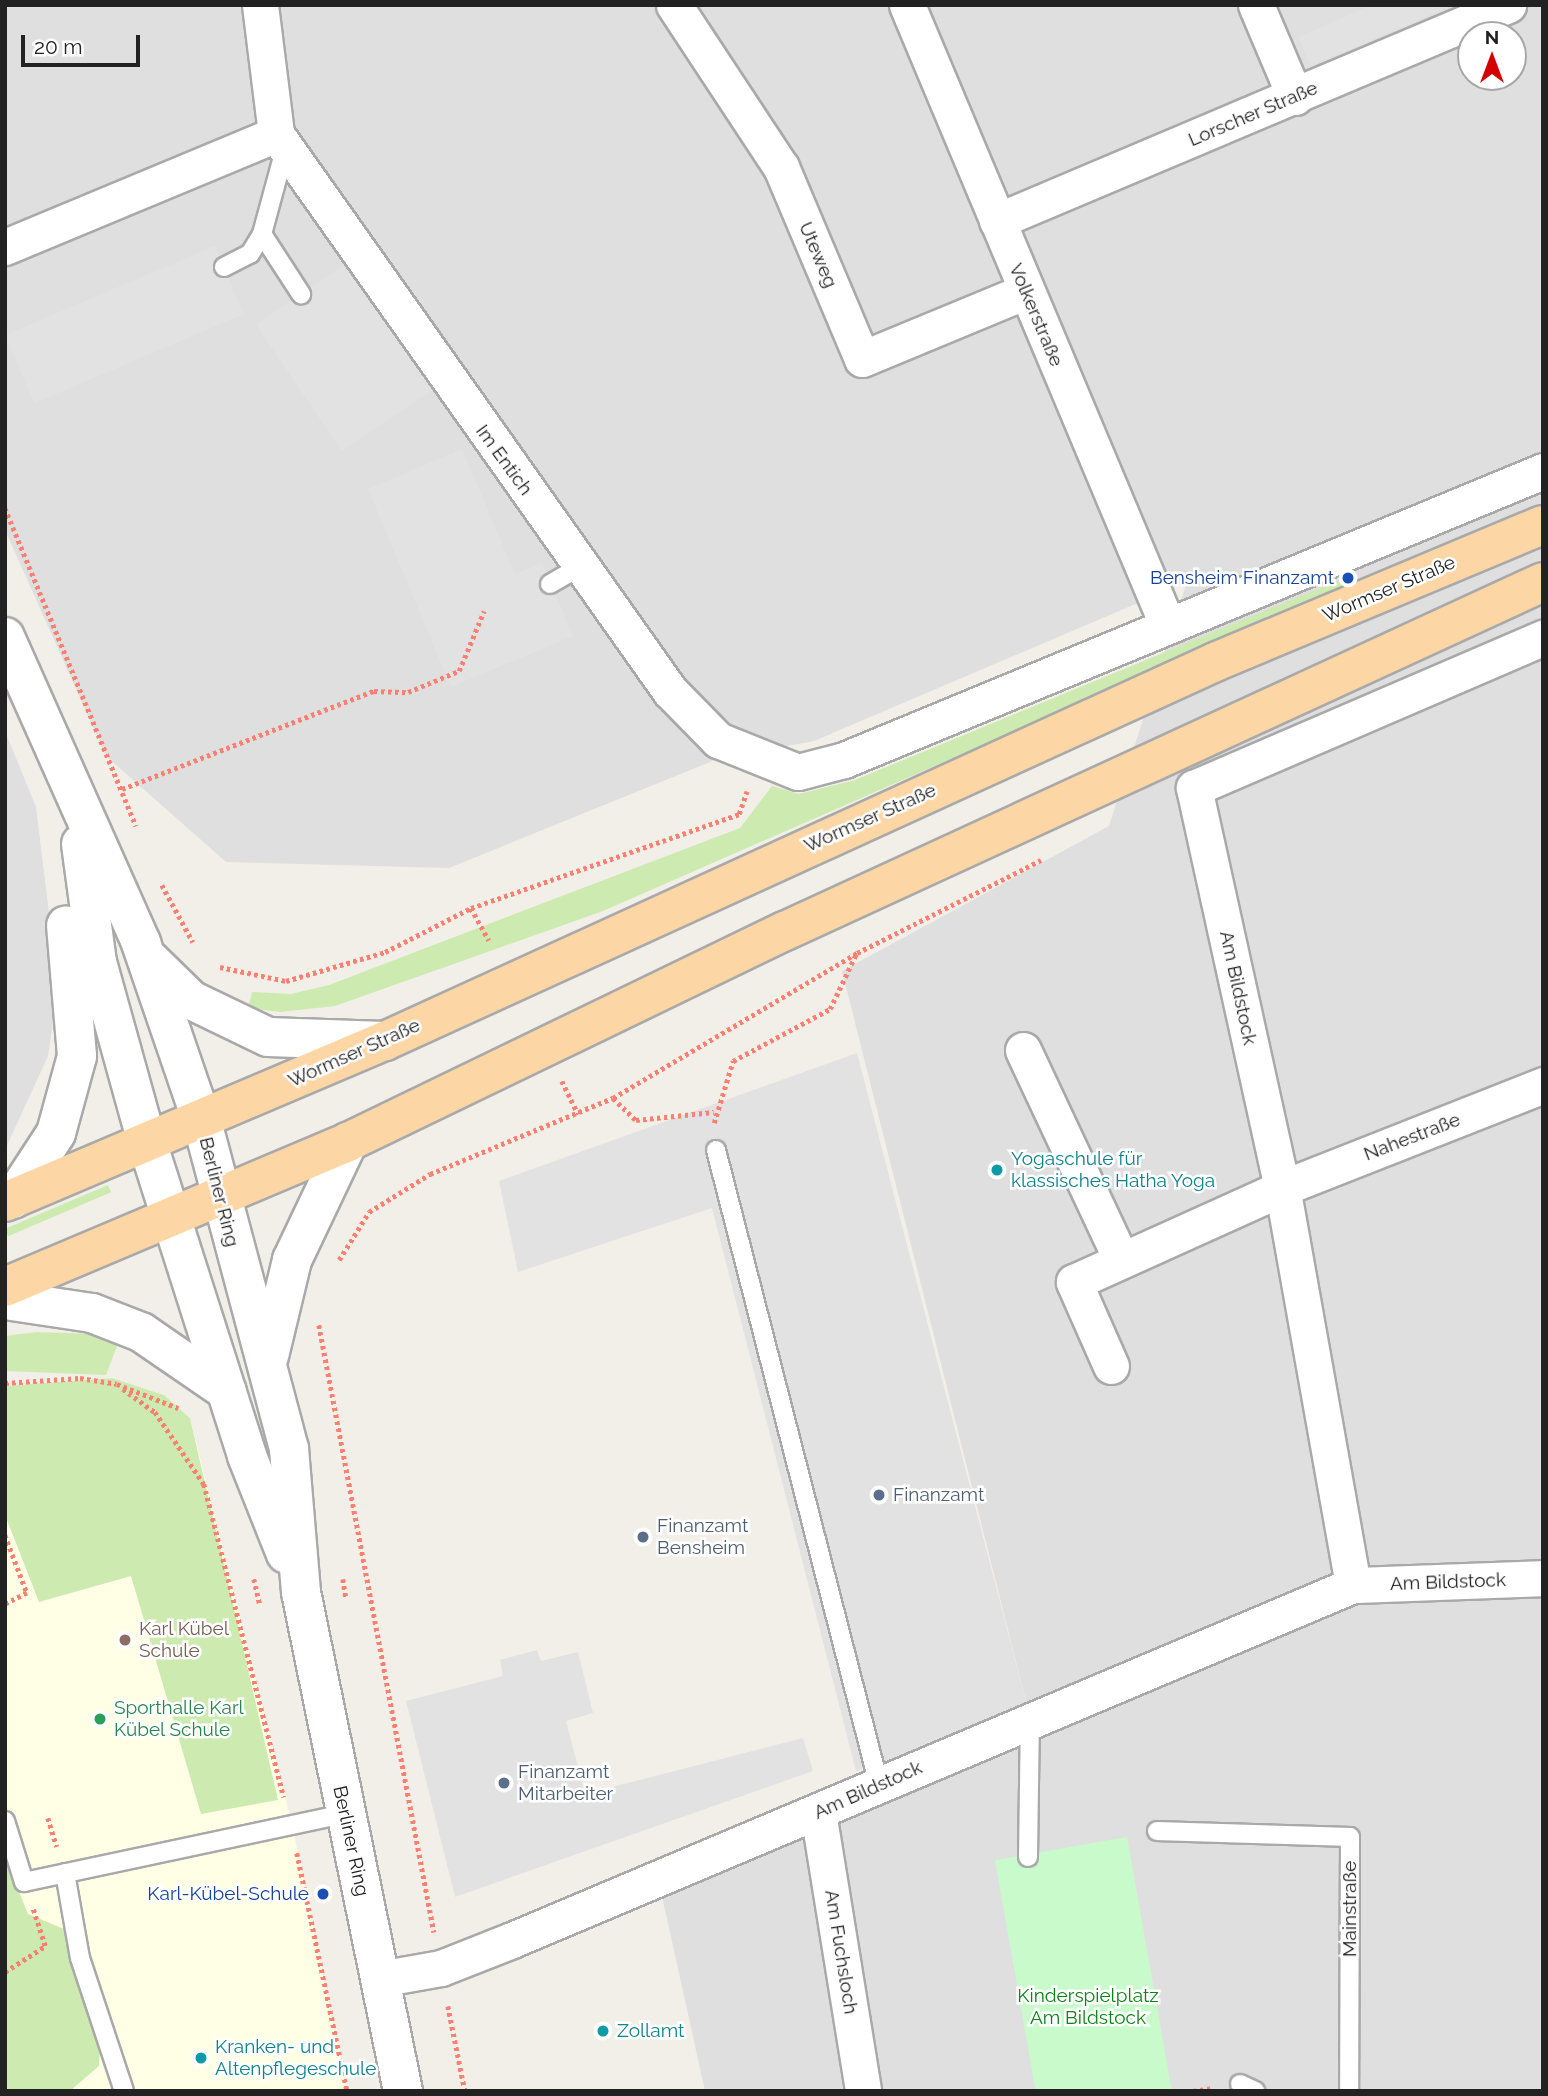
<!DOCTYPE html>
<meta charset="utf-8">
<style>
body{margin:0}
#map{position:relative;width:1548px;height:2096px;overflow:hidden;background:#f2efe9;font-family:Raleway,sans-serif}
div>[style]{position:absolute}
.residential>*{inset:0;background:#e0dfdf}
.education>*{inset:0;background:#ffffe5}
.grass>*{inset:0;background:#cdebb0;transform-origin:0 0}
.park>*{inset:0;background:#c8facc;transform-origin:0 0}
.parking>*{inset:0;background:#e2e2e2;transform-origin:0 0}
.path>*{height:4.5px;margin-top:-2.25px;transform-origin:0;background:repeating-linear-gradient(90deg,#fa8072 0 3.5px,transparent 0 7px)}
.roads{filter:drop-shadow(2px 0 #a9a9a9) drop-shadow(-2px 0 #a9a9a9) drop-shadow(0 2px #a9a9a9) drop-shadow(0 -2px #a9a9a9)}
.service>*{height:18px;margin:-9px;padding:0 9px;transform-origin:9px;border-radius:9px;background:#fff}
.minor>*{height:35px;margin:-17.5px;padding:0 17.5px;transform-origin:17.5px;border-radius:17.5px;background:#fff}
.tertiary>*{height:38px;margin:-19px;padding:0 19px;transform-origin:19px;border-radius:19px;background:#fff}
.primary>*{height:38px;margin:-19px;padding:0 19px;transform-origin:19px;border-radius:19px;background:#fcd6a4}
.dots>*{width:19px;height:19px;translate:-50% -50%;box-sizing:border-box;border:4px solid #fff;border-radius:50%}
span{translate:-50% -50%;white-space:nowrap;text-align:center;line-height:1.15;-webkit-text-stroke:5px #fff;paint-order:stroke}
.street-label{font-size:19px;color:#222}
.transit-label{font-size:19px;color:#164399}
.right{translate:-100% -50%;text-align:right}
.culture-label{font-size:19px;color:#0d838f}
.left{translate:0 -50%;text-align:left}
.service-label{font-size:19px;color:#4e5e75}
.education-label{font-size:19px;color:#785e54}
.leisure-label{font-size:19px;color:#27864d}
.park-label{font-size:19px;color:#0c8416}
.frame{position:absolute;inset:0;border:7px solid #222;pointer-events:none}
.north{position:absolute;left:1457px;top:21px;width:70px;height:70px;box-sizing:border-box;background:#fff;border:2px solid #a7a7a7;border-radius:50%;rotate:0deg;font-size:19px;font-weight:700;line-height:28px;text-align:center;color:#222}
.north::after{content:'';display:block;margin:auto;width:24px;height:32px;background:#d40000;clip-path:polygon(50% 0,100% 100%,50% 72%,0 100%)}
.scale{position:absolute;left:21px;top:35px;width:119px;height:32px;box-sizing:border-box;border:4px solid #222;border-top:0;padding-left:9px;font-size:21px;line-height:24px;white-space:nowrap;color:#222;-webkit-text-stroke:5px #fff;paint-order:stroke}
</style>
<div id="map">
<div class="residential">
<i style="clip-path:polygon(evenodd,5px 5px,1543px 5px,1543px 2091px,705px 2091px,656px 1869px,1030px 1717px,842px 971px,1109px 826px,1187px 582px,814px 741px,715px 760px,449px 868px,226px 862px,106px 756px,5px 530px,5px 5px,1471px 35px,1513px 35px,1513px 77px,1471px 77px,1471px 35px)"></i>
<i style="clip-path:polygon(5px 731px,36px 807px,58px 987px,48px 1056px,5px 1150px)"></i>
</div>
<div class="education">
<i style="clip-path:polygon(112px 1378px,164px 1395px,190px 1418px,292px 1825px,347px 2091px,5px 2091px,5px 1386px)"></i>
</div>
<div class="grass">
<i style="clip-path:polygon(1340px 580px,1344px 587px,603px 911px,335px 1006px,280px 1012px,248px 1008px,252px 992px,291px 994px,329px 985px,740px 828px,772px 786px,799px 794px,855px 780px)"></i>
<i style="left:108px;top:1185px;width:8px;height:112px;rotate:67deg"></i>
<i style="clip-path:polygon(37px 1332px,94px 1334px,119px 1341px,106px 1375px,5px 1371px,5px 1336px)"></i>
<i style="clip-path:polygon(112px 1378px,164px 1395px,190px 1418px,278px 1800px,201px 1814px,131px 1576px,39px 1602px,5px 1515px,5px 1386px)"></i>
<i style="clip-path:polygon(5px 1857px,28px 1914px,83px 1937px,103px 1993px,99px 2066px,70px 2091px,5px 2091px)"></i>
</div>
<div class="park">
<i style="left:1127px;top:1837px;width:258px;height:134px;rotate:80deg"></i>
</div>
<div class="parking">
<i style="clip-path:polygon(1372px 5px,1453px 5px,1311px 66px,1298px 37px)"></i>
<i style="left:215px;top:246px;width:74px;height:228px;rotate:67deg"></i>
<i style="left:347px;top:263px;width:153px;height:110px;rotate:56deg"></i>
<i style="clip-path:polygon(462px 449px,515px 574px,542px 563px,573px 636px,451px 687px,368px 489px)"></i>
<i style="clip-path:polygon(857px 1053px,1030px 1717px,856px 1771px,712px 1208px,518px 1272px,499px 1181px)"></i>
<i style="clip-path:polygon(537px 1650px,541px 1661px,578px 1652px,593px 1713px,566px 1721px,585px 1794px,803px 1738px,813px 1771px,455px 1897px,406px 1701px,503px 1676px,500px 1660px)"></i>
</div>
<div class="path">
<i style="left:5px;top:508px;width:344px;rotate:67.6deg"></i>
<i style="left:122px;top:789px;width:270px;rotate:-21.3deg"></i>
<i style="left:374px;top:691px;width:34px;rotate:2deg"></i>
<i style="left:408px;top:692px;width:55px;rotate:-22.4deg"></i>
<i style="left:459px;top:671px;width:65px;rotate:-67.4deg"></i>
<i style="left:162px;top:885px;width:65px;rotate:61.5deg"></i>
<i style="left:471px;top:908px;width:37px;rotate:61deg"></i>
<i style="left:220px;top:967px;width:67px;rotate:12deg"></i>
<i style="left:286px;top:981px;width:103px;rotate:-16.3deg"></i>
<i style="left:385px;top:952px;width:97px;rotate:-27.1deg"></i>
<i style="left:471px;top:908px;width:284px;rotate:-19.3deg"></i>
<i style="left:739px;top:814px;width:24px;rotate:-71deg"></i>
<i style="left:562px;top:1081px;width:37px;rotate:64deg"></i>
<i style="left:613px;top:1098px;width:32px;rotate:44deg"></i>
<i style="left:636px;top:1120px;width:78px;rotate:-5.9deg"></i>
<i style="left:714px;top:1123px;width:65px;rotate:-73deg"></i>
<i style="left:733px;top:1061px;width:110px;rotate:-28.2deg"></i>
<i style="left:830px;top:1009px;width:61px;rotate:-64.7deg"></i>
<i style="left:339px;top:1260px;width:57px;rotate:-58deg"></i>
<i style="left:369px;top:1212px;width:72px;rotate:-31.9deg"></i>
<i style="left:430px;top:1174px;width:198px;rotate:-22.6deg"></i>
<i style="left:613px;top:1098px;width:284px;rotate:-30.7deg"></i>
<i style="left:857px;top:953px;width:206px;rotate:-26.8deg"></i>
<i style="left:319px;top:1325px;width:618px;rotate:79.27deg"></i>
<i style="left:5px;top:1383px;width:75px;rotate:-3.8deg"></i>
<i style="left:80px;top:1378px;width:37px;rotate:9deg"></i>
<i style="left:117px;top:1384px;width:66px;rotate:21.5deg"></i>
<i style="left:123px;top:1389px;width:39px;rotate:36deg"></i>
<i style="left:155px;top:1412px;width:87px;rotate:55.8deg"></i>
<i style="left:204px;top:1484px;width:323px;rotate:75.7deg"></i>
<i style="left:5px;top:1535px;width:62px;rotate:69.2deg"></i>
<i style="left:27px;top:1593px;width:25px;rotate:153deg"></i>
<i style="left:254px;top:1579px;width:26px;rotate:77deg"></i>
<i style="left:343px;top:1579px;width:19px;rotate:81deg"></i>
<i style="left:48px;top:1818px;width:30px;rotate:73deg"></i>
<i style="left:297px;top:1853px;width:243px;rotate:78.1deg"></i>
<i style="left:5px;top:1972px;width:48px;rotate:-33deg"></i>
<i style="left:45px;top:1946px;width:39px;rotate:-108deg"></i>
<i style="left:448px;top:2006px;width:87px;rotate:78.7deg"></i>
<i style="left:1193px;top:2091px;width:20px;rotate:-9deg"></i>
</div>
<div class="roads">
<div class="service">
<i style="left:284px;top:153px;width:84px;rotate:105.2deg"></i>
<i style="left:262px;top:234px;width:72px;rotate:57deg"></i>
<i style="left:224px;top:267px;width:29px;rotate:-27deg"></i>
<i style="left:250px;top:254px;width:23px;rotate:-59deg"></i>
<i style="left:550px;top:584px;width:36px;rotate:-30deg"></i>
<i style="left:716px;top:1150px;width:656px;rotate:75.6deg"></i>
<i style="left:5px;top:1821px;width:64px;rotate:72.7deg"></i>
<i style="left:24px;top:1882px;width:328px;rotate:-12deg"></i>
<i style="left:1157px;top:1831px;width:193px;rotate:1.8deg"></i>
<i style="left:1350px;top:1837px;width:254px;rotate:90.2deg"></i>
<i style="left:1028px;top:1857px;width:140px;rotate:-89.2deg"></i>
<i style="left:65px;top:1873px;width:86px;rotate:80deg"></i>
<i style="left:80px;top:1958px;width:140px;rotate:71.7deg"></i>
<i style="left:1240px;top:2084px;width:17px;rotate:25deg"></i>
</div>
<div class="minor">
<i style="left:260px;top:5px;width:130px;rotate:82.9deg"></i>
<i style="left:674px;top:5px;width:194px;rotate:56.6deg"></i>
<i style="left:781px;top:167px;width:208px;rotate:67.1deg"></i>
<i style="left:862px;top:359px;width:178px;rotate:-22.5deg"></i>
<i style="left:907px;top:5px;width:671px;rotate:67.22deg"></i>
<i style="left:1256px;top:5px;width:100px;rotate:67deg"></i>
<i style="left:997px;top:221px;width:555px;rotate:-22.91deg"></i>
<i style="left:5px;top:247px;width:294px;rotate:-22.6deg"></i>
<i style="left:276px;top:134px;width:682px;rotate:54.73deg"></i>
<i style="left:670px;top:691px;width:69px;rotate:45.6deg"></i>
<i style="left:718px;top:740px;width:86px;rotate:21.8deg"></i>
<i style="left:798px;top:772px;width:48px;rotate:-14.6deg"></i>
<i style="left:844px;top:760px;width:756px;rotate:-22.46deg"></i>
<i style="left:1023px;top:1050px;width:231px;rotate:64.9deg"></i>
<i style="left:1111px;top:1366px;width:92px;rotate:-113.8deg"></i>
<i style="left:1074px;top:1282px;width:228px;rotate:-24.3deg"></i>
<i style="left:1282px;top:1188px;width:281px;rotate:-21.5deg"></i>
<i style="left:1353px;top:1585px;width:190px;rotate:-2.1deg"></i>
<i style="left:818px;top:1812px;width:283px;rotate:80.8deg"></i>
<i style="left:379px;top:1979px;width:63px;rotate:-10.1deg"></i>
<i style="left:441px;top:1968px;width:76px;rotate:-21.5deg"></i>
<i style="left:512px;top:1940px;width:913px;rotate:-22.89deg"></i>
<i style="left:1353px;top:1585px;width:403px;rotate:-100.1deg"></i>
<i style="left:1282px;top:1188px;width:410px;rotate:-102.4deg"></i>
<i style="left:1194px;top:788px;width:380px;rotate:-23.3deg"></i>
</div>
<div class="tertiary">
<i style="left:5px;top:637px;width:335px;rotate:66deg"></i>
<i style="left:141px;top:943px;width:185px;rotate:71.1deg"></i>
<i style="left:201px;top:1118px;width:342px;rotate:75.1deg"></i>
<i style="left:289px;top:1449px;width:144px;rotate:85.2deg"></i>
<i style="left:301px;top:1592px;width:509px;rotate:78.45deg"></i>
<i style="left:81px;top:844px;width:119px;rotate:82.3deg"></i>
<i style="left:97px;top:962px;width:187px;rotate:74.5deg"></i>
<i style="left:147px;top:1142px;width:330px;rotate:72.3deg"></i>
<i style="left:247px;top:1456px;width:105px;rotate:68.3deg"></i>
<i style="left:150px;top:960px;width:57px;rotate:44.3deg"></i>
<i style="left:191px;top:1000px;width:85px;rotate:25.7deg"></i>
<i style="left:268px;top:1037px;width:117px;rotate:2deg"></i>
<i style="left:13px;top:1199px;width:79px;rotate:-56.9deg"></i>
<i style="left:56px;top:1133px;width:80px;rotate:-74.7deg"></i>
<i style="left:77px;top:1056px;width:131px;rotate:-94.8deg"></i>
<i style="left:5px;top:1300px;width:88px;rotate:8.5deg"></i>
<i style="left:92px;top:1313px;width:53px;rotate:21.2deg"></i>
<i style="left:141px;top:1332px;width:104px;rotate:34.5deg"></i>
<i style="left:269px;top:1356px;width:99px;rotate:-76.5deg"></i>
<i style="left:292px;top:1260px;width:131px;rotate:-64.6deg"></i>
</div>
<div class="primary">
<i style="left:5px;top:1202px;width:413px;rotate:-23deg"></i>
<i style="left:385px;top:1041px;width:912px;rotate:-24.54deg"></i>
<i style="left:1215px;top:662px;width:355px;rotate:-22.7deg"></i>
<i style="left:5px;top:1287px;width:372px;rotate:-22.9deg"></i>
<i style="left:348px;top:1142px;width:485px;rotate:-25.8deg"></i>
<i style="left:785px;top:931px;width:834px;rotate:-24.72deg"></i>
</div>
</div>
<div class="dots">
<i style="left:1348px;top:578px;background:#1a4fb4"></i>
<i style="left:997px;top:1170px;background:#0f9aa8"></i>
<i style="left:879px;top:1495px;background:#5c6f8a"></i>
<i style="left:643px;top:1537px;background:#5c6f8a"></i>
<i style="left:125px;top:1640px;background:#8d6e63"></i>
<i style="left:100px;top:1719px;background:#2e9e5b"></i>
<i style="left:504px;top:1783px;background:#5c6f8a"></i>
<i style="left:323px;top:1894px;background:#1a4fb4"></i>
<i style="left:603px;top:2031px;background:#0f9aa8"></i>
<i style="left:201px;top:2058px;background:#0f9aa8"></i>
</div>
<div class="street-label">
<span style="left:1253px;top:114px;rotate:-23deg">Lorscher Straße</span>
<span style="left:818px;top:255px;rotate:67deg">Uteweg</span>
<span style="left:1036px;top:315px;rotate:67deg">Volkerstraße</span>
<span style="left:504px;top:460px;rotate:54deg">Im Entich</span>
<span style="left:1389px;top:589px;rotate:-23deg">Wormser Straße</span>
<span style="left:870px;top:818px;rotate:-24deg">Wormser Straße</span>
<span style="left:1238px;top:988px;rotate:78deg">Am Bildstock</span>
<span style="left:354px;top:1053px;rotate:-24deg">Wormser Straße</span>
<span style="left:1412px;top:1137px;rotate:-21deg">Nahestraße</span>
<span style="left:219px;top:1192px;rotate:76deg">Berliner Ring</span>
<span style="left:1448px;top:1582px;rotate:-2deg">Am Bildstock</span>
<span style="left:868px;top:1790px;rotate:-24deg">Am Bildstock</span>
<span style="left:351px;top:1841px;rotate:78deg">Berliner Ring</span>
<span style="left:1350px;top:1909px;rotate:-90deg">Mainstraße</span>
<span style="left:841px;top:1952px;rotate:81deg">Am Fuchsloch</span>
</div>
<div class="transit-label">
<span class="right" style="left:1334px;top:578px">Bensheim Finanzamt</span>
<span class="right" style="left:309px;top:1894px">Karl-Kübel-Schule</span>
</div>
<div class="culture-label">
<span class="left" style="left:1011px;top:1170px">Yogaschule für<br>klassisches Hatha Yoga</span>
<span class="left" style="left:617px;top:2031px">Zollamt</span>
<span class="left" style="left:215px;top:2058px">Kranken- und<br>Altenpflegeschule</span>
</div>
<div class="service-label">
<span class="left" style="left:893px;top:1495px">Finanzamt</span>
<span class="left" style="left:657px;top:1537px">Finanzamt<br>Bensheim</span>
<span class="left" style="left:518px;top:1783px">Finanzamt<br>Mitarbeiter</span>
</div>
<div class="education-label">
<span class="left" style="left:139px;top:1640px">Karl Kübel<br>Schule</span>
</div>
<div class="leisure-label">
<span class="left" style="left:114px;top:1719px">Sporthalle Karl<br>Kübel Schule</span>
</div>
<div class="park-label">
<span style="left:1088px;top:2007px">Kinderspielplatz<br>Am Bildstock</span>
</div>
<div class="frame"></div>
<div class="north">N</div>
<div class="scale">20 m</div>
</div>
